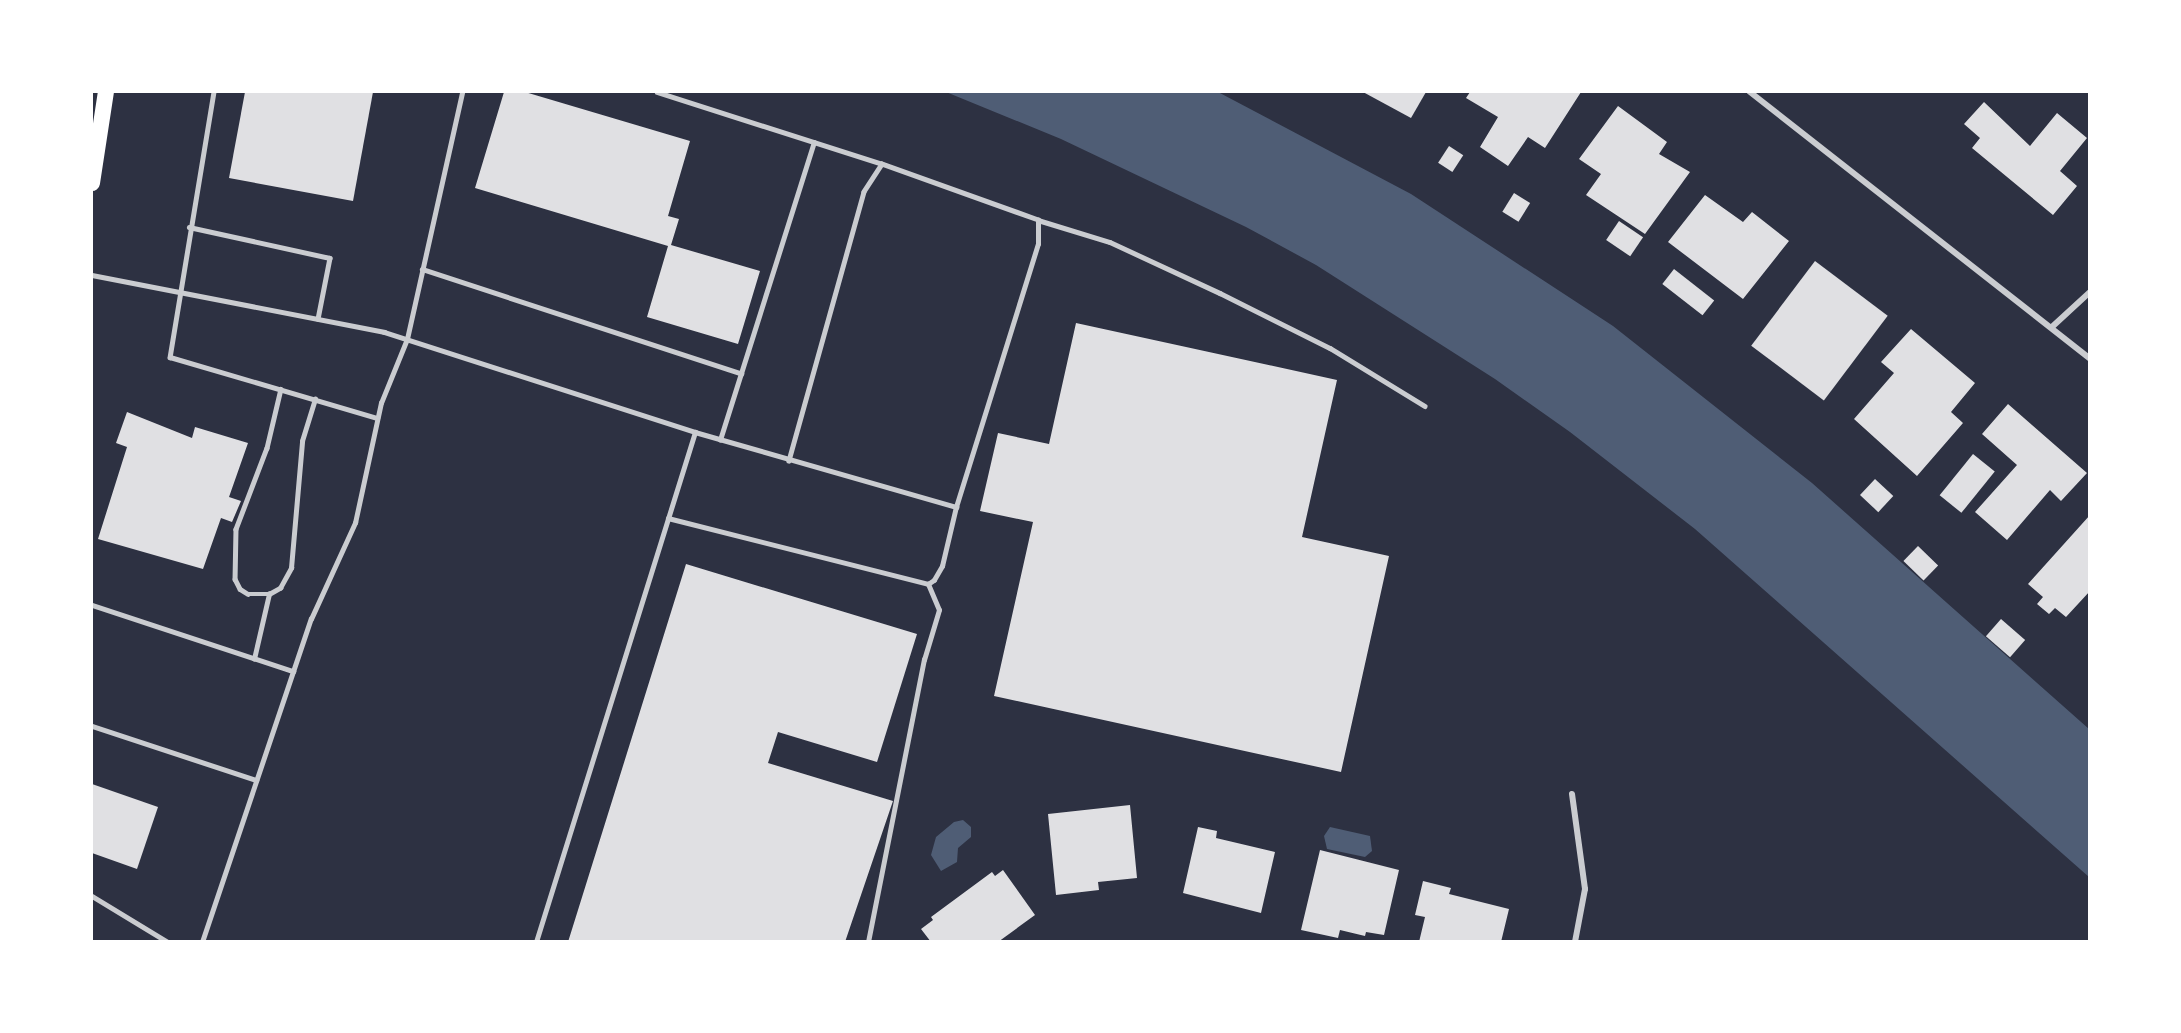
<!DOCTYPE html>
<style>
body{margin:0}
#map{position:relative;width:2181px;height:1033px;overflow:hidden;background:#2d3142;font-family:"Asap Condensed",sans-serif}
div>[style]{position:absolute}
.water>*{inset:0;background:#4f5d75}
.building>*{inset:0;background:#e0e0e3;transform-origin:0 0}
.service>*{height:4.5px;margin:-2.25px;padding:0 2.25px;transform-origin:2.25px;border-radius:2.25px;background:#caccd0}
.minor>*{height:6px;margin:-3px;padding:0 3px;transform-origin:3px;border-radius:3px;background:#caccd0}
.trunk>*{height:16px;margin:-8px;padding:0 8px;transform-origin:8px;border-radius:8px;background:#fff}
span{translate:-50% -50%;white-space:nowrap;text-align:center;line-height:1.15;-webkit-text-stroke:6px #fff;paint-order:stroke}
.frame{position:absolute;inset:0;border:93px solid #fff;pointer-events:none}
</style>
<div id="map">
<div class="water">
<i style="clip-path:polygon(946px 92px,1218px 92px,1411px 194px,1613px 326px,1812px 483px,2089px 729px,2089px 877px,1695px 529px,1570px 432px,1495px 379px,1316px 265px,1246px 227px,1061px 139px)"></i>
<i style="clip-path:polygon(963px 820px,971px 827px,971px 837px,958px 848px,957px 862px,941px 871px,931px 855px,936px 837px,954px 822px)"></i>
<i style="clip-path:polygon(1330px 827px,1370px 836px,1372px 851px,1365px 857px,1327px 849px,1324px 836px)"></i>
</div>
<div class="building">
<i style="clip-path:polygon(245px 92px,373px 92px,353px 201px,229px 178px)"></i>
<i style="clip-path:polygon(504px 92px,525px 92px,690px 141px,668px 216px,679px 219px,671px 245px,760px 271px,738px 344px,647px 317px,668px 246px,475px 188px)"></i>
<i style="clip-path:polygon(1363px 92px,1426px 92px,1411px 118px)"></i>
<i style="clip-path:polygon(1470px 92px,1581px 92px,1545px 148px,1528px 137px,1508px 166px,1480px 147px,1498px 117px,1466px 98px)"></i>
<i style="clip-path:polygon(1984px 102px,2030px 146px,2057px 113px,2087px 138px,2060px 171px,2077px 186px,2053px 215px,1972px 148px,1980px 138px,1964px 124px)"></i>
<i style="clip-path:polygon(1618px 106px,1667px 142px,1659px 154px,1690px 172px,1645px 234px,1586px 195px,1601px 174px,1579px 159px)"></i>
<i style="left:1449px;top:146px;width:17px;height:20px;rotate:33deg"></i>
<i style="left:1514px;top:193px;width:19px;height:22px;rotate:32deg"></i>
<i style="clip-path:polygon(1705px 195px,1743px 222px,1752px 212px,1789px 241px,1743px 299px,1668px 242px)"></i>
<i style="left:1619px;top:221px;width:29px;height:23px;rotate:34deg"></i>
<i style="left:1815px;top:261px;width:91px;height:106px;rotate:37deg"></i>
<i style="left:1674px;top:269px;width:51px;height:19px;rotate:38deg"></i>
<i style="clip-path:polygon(1076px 323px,1337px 380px,1302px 537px,1389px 556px,1341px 772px,994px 696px,1033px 522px,980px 511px,998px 433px,1049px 444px)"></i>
<i style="clip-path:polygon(1911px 329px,1975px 383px,1951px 412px,1963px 423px,1917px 476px,1854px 419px,1894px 373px,1881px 362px)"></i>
<i style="clip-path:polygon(2008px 404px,2087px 473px,2061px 501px,2050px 490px,2007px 540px,1975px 512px,2017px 465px,1982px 434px)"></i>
<i style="clip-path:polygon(127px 412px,192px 438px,195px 427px,248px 443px,229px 497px,241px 501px,232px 522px,221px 518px,203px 569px,98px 539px,127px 447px,116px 443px)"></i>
<i style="left:1973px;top:454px;width:28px;height:53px;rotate:39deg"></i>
<i style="left:1875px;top:479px;width:25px;height:22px;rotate:43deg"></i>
<i style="clip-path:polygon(2090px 515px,2090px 591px,2066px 617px,2055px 608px,2049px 614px,2037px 604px,2043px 597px,2028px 584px)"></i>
<i style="left:1918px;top:546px;width:28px;height:21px;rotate:44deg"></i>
<i style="clip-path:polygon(686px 564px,917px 634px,877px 762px,778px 732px,768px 763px,893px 801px,845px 942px,568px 942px)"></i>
<i style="left:2001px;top:619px;width:32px;height:23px;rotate:41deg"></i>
<i style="clip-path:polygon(92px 784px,158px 807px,137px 869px,92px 853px)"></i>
<i style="clip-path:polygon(1130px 805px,1137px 878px,1098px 882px,1099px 890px,1056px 895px,1048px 814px)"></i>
<i style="clip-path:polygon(1198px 827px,1217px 831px,1216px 838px,1275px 852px,1261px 913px,1183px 893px)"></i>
<i style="clip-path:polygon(1320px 850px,1399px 870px,1384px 935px,1366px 932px,1365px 936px,1340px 930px,1338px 938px,1301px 930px)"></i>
<i style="clip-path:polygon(1003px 870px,1035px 915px,998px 942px,931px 942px,921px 929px,933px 920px,931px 917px,992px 872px,995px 876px)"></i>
<i style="clip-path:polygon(1423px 881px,1451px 888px,1449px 894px,1509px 909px,1501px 942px,1419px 942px,1425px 917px,1415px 915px)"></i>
</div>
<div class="service">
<i style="left:214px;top:92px;width:269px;rotate:99.4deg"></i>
<i style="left:170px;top:357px;width:216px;rotate:16.4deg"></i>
<i style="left:657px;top:92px;width:236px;rotate:17.7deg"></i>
<i style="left:1038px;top:220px;width:75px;rotate:17deg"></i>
<i style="left:1110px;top:242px;width:121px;rotate:24.9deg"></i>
<i style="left:1220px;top:293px;width:123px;rotate:26.6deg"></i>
<i style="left:1330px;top:348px;width:111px;rotate:31.4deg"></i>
<i style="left:189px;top:227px;width:144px;rotate:12.4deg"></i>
<i style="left:330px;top:258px;width:62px;rotate:101.1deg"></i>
<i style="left:422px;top:269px;width:336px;rotate:18.1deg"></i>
<i style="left:92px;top:275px;width:298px;rotate:11deg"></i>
<i style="left:384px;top:332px;width:327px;rotate:17.8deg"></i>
<i style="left:695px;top:432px;width:272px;rotate:16deg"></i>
<i style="left:281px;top:389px;width:61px;rotate:103.3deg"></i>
<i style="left:267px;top:448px;width:87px;rotate:110.9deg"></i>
<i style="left:236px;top:529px;width:50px;rotate:91.1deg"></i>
<i style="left:235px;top:579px;width:11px;rotate:63deg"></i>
<i style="left:240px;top:589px;width:9px;rotate:32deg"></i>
<i style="left:248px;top:594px;width:21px"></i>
<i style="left:269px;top:594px;width:13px;rotate:-29deg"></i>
<i style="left:280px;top:588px;width:23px;rotate:-61deg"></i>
<i style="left:291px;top:568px;width:127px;rotate:-85deg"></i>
<i style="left:302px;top:441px;width:44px;rotate:-72.8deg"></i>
<i style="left:720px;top:440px;width:312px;rotate:-72.5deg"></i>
<i style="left:668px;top:518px;width:268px;rotate:14.2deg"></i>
<i style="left:928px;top:584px;width:7px;rotate:-34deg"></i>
<i style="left:934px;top:580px;width:16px;rotate:-60deg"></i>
<i style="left:942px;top:566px;width:61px;rotate:-76.7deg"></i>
<i style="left:956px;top:507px;width:275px;rotate:-72.7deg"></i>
<i style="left:1038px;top:244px;width:24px;rotate:-90deg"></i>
<i style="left:1038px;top:220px;width:166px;rotate:-160.3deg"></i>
<i style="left:882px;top:164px;width:33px;rotate:123deg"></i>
<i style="left:864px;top:192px;width:279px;rotate:105.6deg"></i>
<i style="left:92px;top:605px;width:212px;rotate:18.2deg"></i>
<i style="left:254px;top:659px;width:67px;rotate:-77deg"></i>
<i style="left:92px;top:726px;width:173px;rotate:18.2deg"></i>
<i style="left:92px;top:896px;width:89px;rotate:31.2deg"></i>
<i style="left:202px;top:942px;width:341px;rotate:-71.4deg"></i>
<i style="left:311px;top:619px;width:106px;rotate:-65.4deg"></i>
<i style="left:355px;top:523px;width:123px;rotate:-77.8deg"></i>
<i style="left:381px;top:403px;width:69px;rotate:-67.9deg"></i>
<i style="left:407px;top:339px;width:253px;rotate:-77.4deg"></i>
<i style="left:536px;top:942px;width:534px;rotate:-72.68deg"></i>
<i style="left:868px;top:942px;width:288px;rotate:-78.8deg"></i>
<i style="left:924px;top:660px;width:52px;rotate:-73.3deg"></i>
<i style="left:939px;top:610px;width:28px;rotate:-113deg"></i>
</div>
<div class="minor">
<i style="left:1750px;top:92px;width:432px;rotate:38.1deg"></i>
<i style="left:2053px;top:326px;width:50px;rotate:-42.6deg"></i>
<i style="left:1572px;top:794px;width:96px;rotate:82.2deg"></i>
<i style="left:1585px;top:889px;width:54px;rotate:100.7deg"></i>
</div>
<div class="trunk">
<i style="left:92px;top:183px;width:92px;rotate:-81.3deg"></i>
</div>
<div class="frame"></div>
</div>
